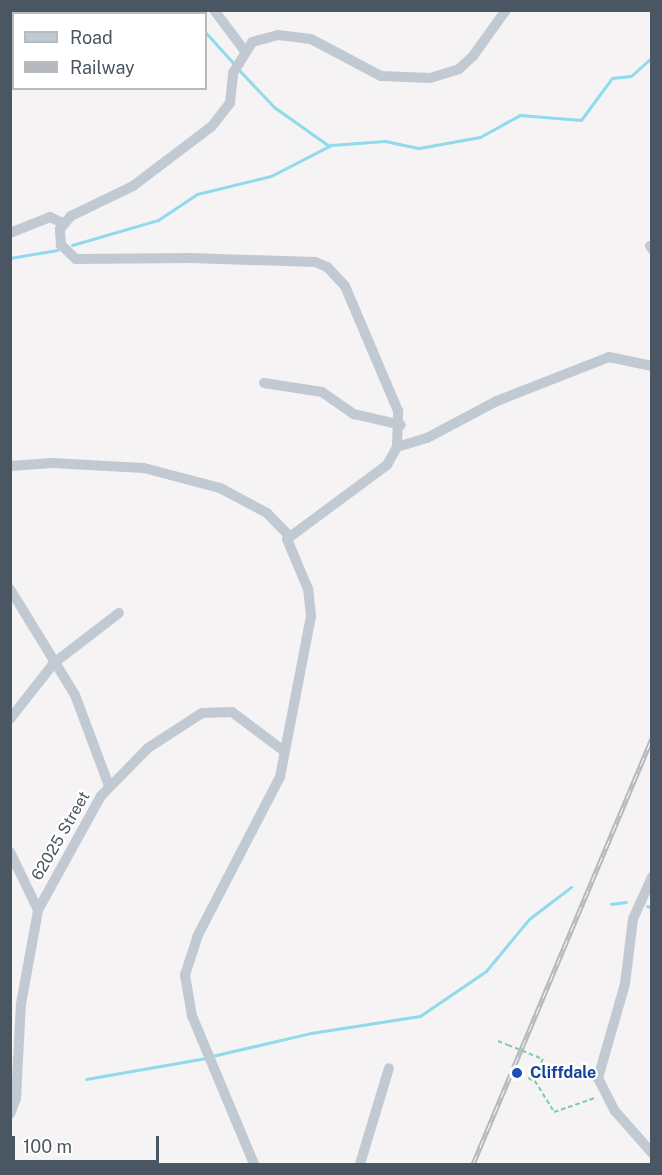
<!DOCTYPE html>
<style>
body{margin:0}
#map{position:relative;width:662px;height:1175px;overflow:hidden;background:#f5f3f3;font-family:"Public Sans",sans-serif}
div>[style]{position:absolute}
.stream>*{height:3px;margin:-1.5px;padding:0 1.5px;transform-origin:1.5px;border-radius:1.5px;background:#90daee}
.path>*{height:1.5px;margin-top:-0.75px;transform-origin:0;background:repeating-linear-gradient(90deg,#7ad0a6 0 4.5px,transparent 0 7.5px)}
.minor>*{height:10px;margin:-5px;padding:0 5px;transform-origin:5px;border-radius:5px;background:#c1cad2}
.rail>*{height:5px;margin-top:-2.5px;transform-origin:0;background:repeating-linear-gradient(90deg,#fff 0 9px,#b5b8bd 0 18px);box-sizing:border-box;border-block:2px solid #b5b8bd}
.path-bridge>*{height:1.5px;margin-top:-0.75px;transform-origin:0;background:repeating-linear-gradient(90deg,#7ad0a6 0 4.5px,transparent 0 7.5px)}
.dots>*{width:16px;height:16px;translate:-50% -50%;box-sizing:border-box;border:3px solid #fff;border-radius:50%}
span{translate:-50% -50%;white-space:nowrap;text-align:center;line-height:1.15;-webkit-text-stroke:4.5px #fff;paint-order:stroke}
.street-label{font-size:16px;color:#4a5661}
.transit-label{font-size:16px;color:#164399;font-weight:700}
.left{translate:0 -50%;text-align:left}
.frame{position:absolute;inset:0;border:12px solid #4a5661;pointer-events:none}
.legend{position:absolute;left:12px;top:12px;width:195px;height:78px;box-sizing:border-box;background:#fff;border:2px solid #b7bbc0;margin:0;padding:8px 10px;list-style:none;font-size:18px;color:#4a5661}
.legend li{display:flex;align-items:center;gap:12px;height:30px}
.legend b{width:30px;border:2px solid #b7bbc0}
.scale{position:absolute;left:12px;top:1136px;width:147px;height:27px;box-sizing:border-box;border:3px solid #4a5661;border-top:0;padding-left:8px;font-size:18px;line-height:21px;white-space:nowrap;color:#4a5661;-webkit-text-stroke:4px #fff;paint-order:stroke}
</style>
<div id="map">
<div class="stream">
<i style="left:190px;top:10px;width:4px;rotate:63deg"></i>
<i style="left:206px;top:33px;width:43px;rotate:47.8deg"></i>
<i style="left:239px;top:70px;width:51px;rotate:46.6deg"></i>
<i style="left:274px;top:107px;width:67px;rotate:35.3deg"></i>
<i style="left:72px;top:245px;width:90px;rotate:-16.2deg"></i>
<i style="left:158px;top:220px;width:47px;rotate:-33.7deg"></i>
<i style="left:197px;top:194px;width:76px;rotate:-13.7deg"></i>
<i style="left:271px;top:176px;width:68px;rotate:-27.3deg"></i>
<i style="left:331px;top:145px;width:54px;rotate:-4.2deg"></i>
<i style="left:385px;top:141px;width:35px;rotate:12deg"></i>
<i style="left:419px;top:148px;width:62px;rotate:-10.2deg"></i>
<i style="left:480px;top:137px;width:46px;rotate:-28.8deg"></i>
<i style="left:520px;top:115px;width:61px;rotate:4.7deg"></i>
<i style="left:581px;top:120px;width:52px;rotate:-53.6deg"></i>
<i style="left:612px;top:78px;width:19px;rotate:-6deg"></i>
<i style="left:631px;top:76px;width:25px;rotate:-42deg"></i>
<i style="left:10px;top:258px;width:48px;rotate:-9.7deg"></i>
<i style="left:611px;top:904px;width:15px;rotate:-8deg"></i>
<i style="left:647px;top:906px;width:5px;rotate:22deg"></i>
<i style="left:212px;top:1056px;width:102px;rotate:-13.1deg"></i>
<i style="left:311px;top:1033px;width:110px;rotate:-8.9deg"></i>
<i style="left:420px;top:1016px;width:80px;rotate:-34.3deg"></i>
<i style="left:486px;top:971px;width:67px;rotate:-50.4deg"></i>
<i style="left:529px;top:919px;width:53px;rotate:-37.3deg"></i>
<i style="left:86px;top:1079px;width:122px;rotate:-9.9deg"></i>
</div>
<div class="path">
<i style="left:498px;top:1041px;width:11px;rotate:22deg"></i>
<i style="left:543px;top:1059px;width:23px;rotate:110deg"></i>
<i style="left:535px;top:1081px;width:36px;rotate:58deg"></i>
<i style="left:554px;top:1112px;width:43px;rotate:-18.9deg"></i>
<i style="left:528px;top:1078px;width:7px;rotate:27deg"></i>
</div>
<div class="minor">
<i style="left:214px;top:10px;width:50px;rotate:53.1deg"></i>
<i style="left:10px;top:233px;width:43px;rotate:-21.8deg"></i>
<i style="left:50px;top:217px;width:14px;rotate:25deg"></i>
<i style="left:650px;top:246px;width:4px;rotate:56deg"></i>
<i style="left:264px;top:383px;width:59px;rotate:8.8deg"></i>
<i style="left:322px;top:392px;width:39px;rotate:35deg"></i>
<i style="left:354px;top:414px;width:48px;rotate:13.2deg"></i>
<i style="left:397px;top:447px;width:31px;rotate:-17deg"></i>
<i style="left:427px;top:438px;width:79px;rotate:-27.9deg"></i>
<i style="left:497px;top:401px;width:120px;rotate:-21.4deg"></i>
<i style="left:609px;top:357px;width:44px;rotate:11.8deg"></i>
<i style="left:10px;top:466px;width:42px;rotate:-4.1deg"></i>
<i style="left:52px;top:463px;width:92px;rotate:3.1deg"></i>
<i style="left:144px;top:468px;width:79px;rotate:14.7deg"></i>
<i style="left:220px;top:488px;width:53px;rotate:28deg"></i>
<i style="left:267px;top:513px;width:32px;rotate:46deg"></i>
<i style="left:10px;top:589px;width:124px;rotate:58.5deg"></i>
<i style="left:75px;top:695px;width:97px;rotate:69.5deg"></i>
<i style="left:10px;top:719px;width:71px;rotate:-51.8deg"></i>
<i style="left:54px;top:663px;width:82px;rotate:-37.6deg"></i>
<i style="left:10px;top:852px;width:64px;rotate:64.2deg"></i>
<i style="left:652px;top:877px;width:46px;rotate:114.3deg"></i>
<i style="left:633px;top:919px;width:65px;rotate:97deg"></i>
<i style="left:625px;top:984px;width:98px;rotate:106deg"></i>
<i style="left:598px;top:1078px;width:37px;rotate:63deg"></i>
<i style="left:615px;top:1111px;width:56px;rotate:48.6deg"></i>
<i style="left:10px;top:1114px;width:17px;rotate:-69deg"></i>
<i style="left:16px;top:1098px;width:94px;rotate:-87deg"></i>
<i style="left:21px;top:1004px;width:96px;rotate:-79.7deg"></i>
<i style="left:38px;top:910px;width:130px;rotate:-61.1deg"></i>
<i style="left:101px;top:796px;width:67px;rotate:-45.6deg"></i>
<i style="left:148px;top:748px;width:64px;rotate:-32.9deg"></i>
<i style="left:202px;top:713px;width:30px;rotate:-2deg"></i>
<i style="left:232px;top:712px;width:65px;rotate:36.9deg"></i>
<i style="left:254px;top:1164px;width:160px;rotate:-112.7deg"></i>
<i style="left:192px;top:1016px;width:42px;rotate:-99.7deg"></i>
<i style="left:185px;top:975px;width:40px;rotate:-72deg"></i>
<i style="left:197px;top:937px;width:180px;rotate:-62.6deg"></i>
<i style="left:280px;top:777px;width:164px;rotate:-79.1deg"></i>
<i style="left:311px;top:616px;width:27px;rotate:-96deg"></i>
<i style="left:308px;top:589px;width:54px;rotate:-112.8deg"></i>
<i style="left:287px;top:539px;width:124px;rotate:-36.5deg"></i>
<i style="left:387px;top:465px;width:21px;rotate:-61deg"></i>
<i style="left:397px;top:447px;width:36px;rotate:-88deg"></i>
<i style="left:398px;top:411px;width:136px;rotate:-113deg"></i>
<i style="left:345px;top:286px;width:26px;rotate:-133deg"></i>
<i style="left:327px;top:267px;width:13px;rotate:-157deg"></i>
<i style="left:315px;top:262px;width:124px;rotate:-178.2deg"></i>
<i style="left:191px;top:258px;width:115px;rotate:179.5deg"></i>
<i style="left:76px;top:259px;width:21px;rotate:-137deg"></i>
<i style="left:61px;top:245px;width:16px;rotate:-94deg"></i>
<i style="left:60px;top:229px;width:17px;rotate:-50deg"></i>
<i style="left:71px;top:216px;width:69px;rotate:-25.8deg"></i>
<i style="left:133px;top:186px;width:99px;rotate:-37.2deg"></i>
<i style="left:212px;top:126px;width:29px;rotate:-52deg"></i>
<i style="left:230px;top:103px;width:30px;rotate:-84deg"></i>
<i style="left:233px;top:73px;width:36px;rotate:-58deg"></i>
<i style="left:252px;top:42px;width:27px;rotate:-15deg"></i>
<i style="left:278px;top:35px;width:33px;rotate:7deg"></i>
<i style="left:311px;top:39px;width:79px;rotate:27.9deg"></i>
<i style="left:381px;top:76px;width:49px;rotate:2.3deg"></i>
<i style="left:430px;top:78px;width:30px;rotate:-17deg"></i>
<i style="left:459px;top:69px;width:19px;rotate:-43deg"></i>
<i style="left:473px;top:56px;width:57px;rotate:-54.3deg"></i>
<i style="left:360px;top:1164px;width:100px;rotate:-73.2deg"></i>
</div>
<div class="rail">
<i style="left:473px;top:1164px;width:461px;rotate:-67.2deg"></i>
</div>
<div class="path-bridge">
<i style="left:508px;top:1045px;width:38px;rotate:22deg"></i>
</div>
<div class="dots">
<i style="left:517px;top:1073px;background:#1a4fb4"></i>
</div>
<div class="street-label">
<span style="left:61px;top:836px;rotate:-60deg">62025 Street</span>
</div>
<div class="transit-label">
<span class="left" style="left:530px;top:1073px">Cliffdale</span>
</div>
<div class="frame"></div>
<ul class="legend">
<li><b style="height:8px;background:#c1cad2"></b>Road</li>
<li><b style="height:8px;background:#b5b8bd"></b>Railway</li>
</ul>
<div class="scale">100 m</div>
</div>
